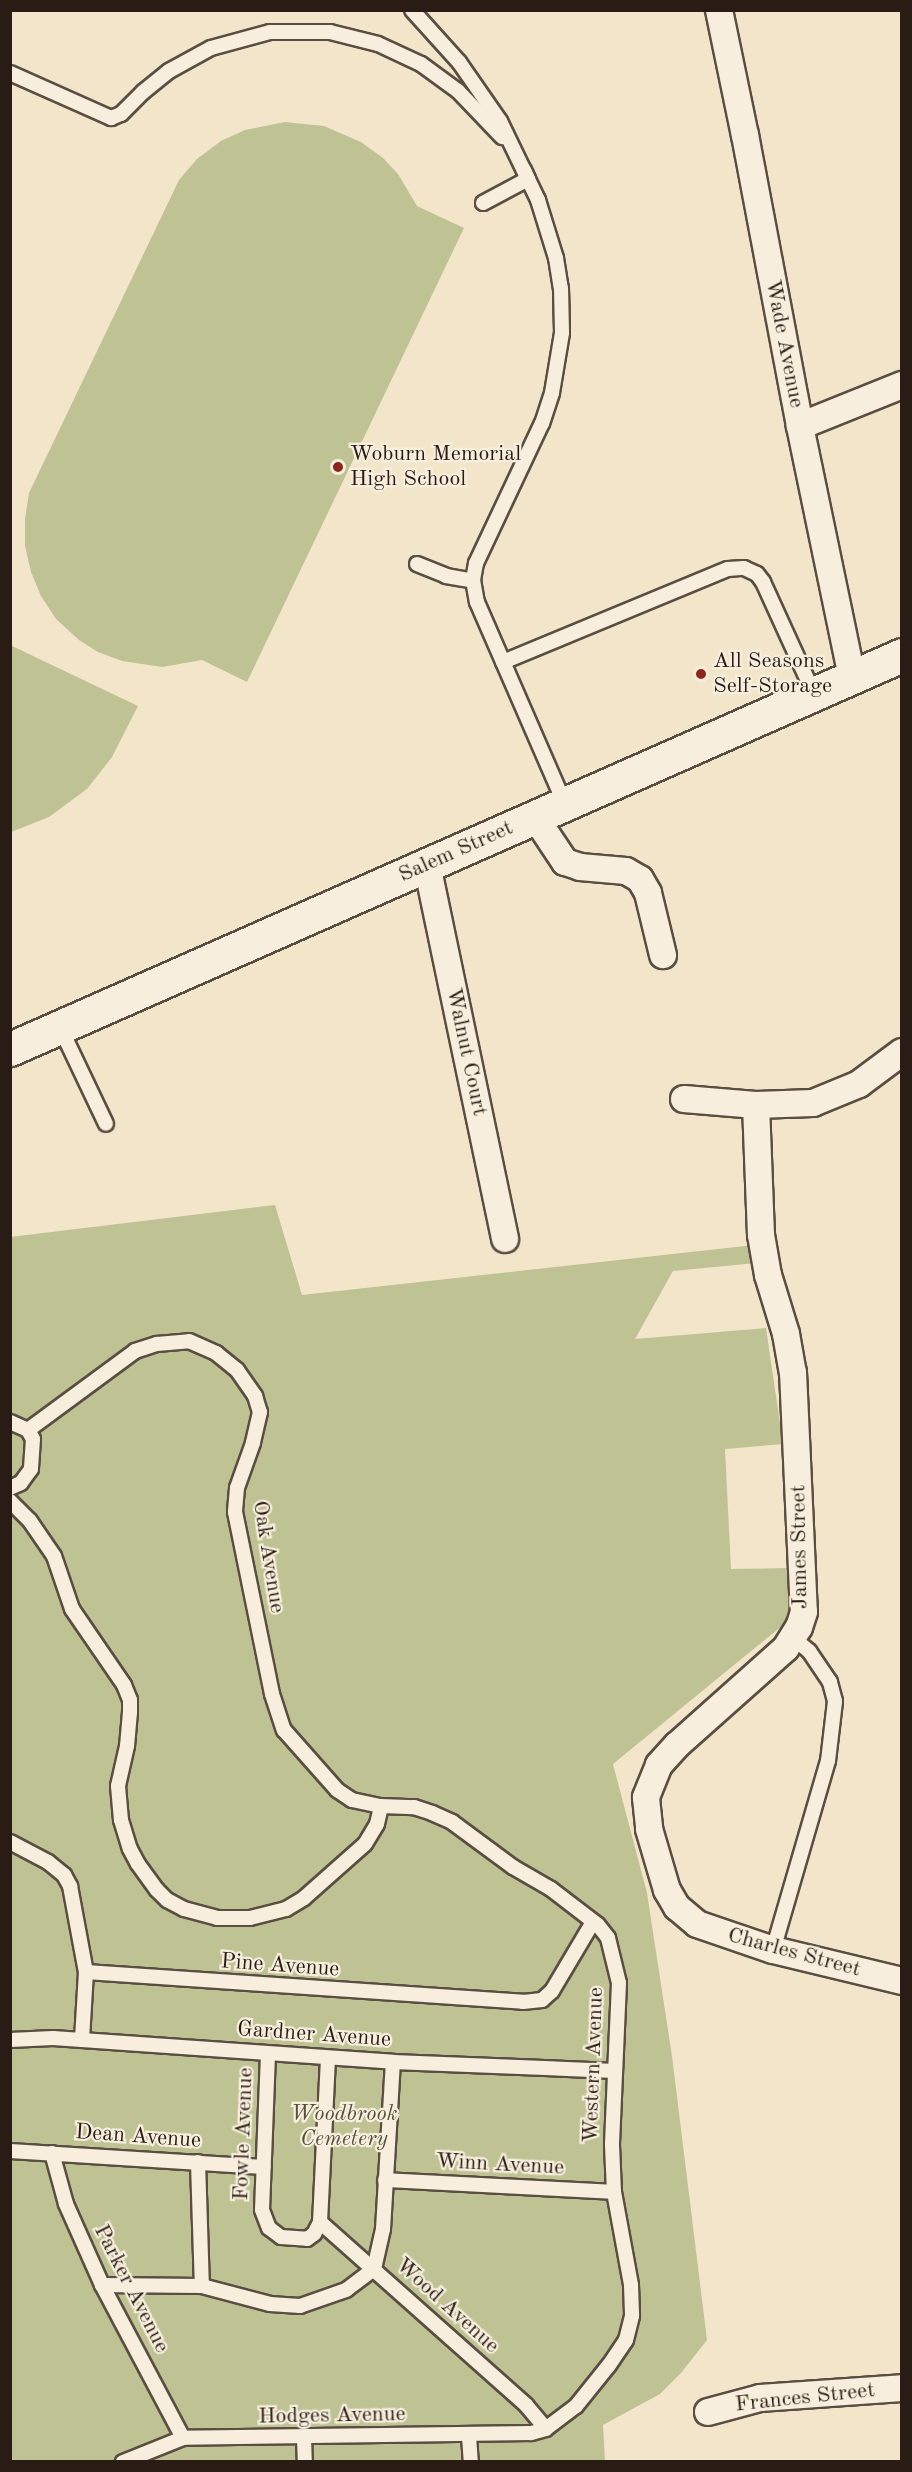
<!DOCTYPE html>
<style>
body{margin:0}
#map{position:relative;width:912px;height:2472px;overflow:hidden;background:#f2e5ca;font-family:"Old Standard TT",serif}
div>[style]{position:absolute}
.green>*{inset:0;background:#bfc394}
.roads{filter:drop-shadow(2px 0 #5a4e42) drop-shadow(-2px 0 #5a4e42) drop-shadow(0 2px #5a4e42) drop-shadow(0 -2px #5a4e42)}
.lane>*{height:14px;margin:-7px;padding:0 7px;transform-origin:7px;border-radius:7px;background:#f7eedd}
.street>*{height:26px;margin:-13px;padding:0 13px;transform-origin:13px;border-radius:13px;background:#f7eedd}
.secondary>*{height:33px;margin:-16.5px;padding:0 16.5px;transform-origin:16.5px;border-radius:16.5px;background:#f7eedd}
.dots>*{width:16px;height:16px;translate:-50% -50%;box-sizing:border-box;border:3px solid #f7eedd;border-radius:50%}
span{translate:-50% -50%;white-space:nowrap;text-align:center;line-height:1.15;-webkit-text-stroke:4.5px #f7eedd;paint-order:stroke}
.street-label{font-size:22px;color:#281c14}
.poi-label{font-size:22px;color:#281c14}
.left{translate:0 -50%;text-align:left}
.park-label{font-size:22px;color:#554e3a;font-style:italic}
.frame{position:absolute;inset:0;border:12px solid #281c14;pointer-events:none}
</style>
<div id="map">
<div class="green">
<i style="clip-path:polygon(285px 122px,324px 126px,361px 142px,383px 158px,398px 174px,417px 206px,464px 228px,247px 682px,202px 660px,162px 667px,122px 661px,98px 652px,79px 640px,56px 619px,41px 596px,31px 572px,25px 546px,25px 519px,29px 493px,179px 180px,197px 159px,221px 141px,245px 130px)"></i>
<i style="clip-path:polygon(10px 645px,138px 706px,112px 757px,87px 789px,49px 817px,11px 832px)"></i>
<i style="clip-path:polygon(275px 1205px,302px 1295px,754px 1245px,756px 1263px,673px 1271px,635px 1339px,766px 1328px,783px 1444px,725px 1449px,731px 1569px,788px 1568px,790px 1614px,783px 1625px,613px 1764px,647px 1893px,672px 2056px,707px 2340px,681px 2373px,660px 2394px,603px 2425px,605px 2461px,11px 2461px,10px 1237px)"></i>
</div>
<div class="roads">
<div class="lane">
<i style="left:412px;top:10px;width:70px;rotate:47.9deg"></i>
<i style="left:459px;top:62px;width:72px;rotate:55.2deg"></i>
<i style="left:500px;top:121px;width:88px;rotate:64.3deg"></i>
<i style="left:538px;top:200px;width:61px;rotate:72.8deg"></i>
<i style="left:556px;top:258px;width:30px;rotate:81deg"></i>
<i style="left:561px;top:288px;width:45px;rotate:88.7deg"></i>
<i style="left:562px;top:333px;width:61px;rotate:99.5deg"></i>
<i style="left:552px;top:393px;width:32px;rotate:108deg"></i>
<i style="left:542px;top:423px;width:155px;rotate:115.2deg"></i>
<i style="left:476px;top:563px;width:17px;rotate:100deg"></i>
<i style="left:473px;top:580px;width:22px;rotate:80deg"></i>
<i style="left:477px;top:602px;width:220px;rotate:66.5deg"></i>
<i style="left:10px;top:73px;width:111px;rotate:24deg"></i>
<i style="left:111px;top:118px;width:11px;rotate:-22deg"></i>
<i style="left:121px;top:114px;width:31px;rotate:-45deg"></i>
<i style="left:143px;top:92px;width:33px;rotate:-39deg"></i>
<i style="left:169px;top:71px;width:48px;rotate:-28.7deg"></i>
<i style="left:211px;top:48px;width:61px;rotate:-15.2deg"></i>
<i style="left:270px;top:32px;width:60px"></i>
<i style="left:330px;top:32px;width:49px;rotate:14deg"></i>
<i style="left:378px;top:44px;width:47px;rotate:24.9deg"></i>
<i style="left:421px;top:64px;width:46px;rotate:36.1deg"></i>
<i style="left:458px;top:91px;width:64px;rotate:46.3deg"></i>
<i style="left:483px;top:203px;width:51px;rotate:-28.1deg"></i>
<i style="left:528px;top:179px;width:10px;rotate:-114deg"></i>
<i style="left:417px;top:564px;width:31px;rotate:22deg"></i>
<i style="left:446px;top:576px;width:27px;rotate:10deg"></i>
<i style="left:503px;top:662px;width:243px;rotate:-22.5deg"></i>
<i style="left:728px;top:569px;width:16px;rotate:-4deg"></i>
<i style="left:744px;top:568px;width:14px;rotate:25deg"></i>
<i style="left:757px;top:574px;width:10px;rotate:53deg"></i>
<i style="left:763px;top:582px;width:123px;rotate:65.5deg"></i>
<i style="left:60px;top:1027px;width:107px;rotate:64.6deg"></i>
<i style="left:10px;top:1422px;width:20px;rotate:24deg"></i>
<i style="left:28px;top:1430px;width:10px;rotate:61deg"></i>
<i style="left:33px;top:1439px;width:30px;rotate:94deg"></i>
<i style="left:31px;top:1469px;width:17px;rotate:126deg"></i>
<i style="left:21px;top:1483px;width:12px;rotate:156deg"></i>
<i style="left:28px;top:1430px;width:133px;rotate:-36.4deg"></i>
<i style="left:135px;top:1351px;width:23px;rotate:-18deg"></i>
<i style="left:157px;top:1344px;width:32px;rotate:-5deg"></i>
<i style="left:189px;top:1341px;width:30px;rotate:24deg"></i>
<i style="left:216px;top:1353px;width:27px;rotate:39deg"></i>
<i style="left:237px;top:1370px;width:32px;rotate:55deg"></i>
<i style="left:255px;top:1396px;width:17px;rotate:73deg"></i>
<i style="left:260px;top:1412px;width:32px;rotate:103deg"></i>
<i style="left:253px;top:1443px;width:48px;rotate:109.6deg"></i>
<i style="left:237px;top:1488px;width:24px;rotate:95deg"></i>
<i style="left:235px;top:1512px;width:186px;rotate:78.5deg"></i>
<i style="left:272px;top:1694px;width:38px;rotate:72deg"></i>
<i style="left:284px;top:1730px;width:80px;rotate:48.5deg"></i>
<i style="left:337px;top:1790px;width:18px;rotate:34deg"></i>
<i style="left:352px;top:1800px;width:30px;rotate:12deg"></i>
<i style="left:381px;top:1806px;width:33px;rotate:2deg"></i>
<i style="left:414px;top:1807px;width:19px;rotate:18deg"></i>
<i style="left:432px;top:1813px;width:22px;rotate:24deg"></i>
<i style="left:452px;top:1822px;width:76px;rotate:36.4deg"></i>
<i style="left:513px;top:1867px;width:44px;rotate:30.1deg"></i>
<i style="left:551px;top:1889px;width:59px;rotate:37.5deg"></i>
<i style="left:598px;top:1925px;width:16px;rotate:52deg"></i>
<i style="left:608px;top:1938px;width:46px;rotate:76.3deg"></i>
<i style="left:619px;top:1983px;width:162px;rotate:92.5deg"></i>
<i style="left:612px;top:2145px;width:47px;rotate:87.6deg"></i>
<i style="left:614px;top:2192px;width:95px;rotate:79.6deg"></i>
<i style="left:631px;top:2285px;width:31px;rotate:88deg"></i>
<i style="left:632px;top:2316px;width:25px;rotate:104deg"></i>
<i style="left:626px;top:2340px;width:30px;rotate:124deg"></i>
<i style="left:609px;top:2365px;width:53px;rotate:128.8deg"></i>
<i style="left:576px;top:2406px;width:38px;rotate:143deg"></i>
<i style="left:546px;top:2429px;width:16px;rotate:165deg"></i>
<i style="left:531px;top:2433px;width:348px;rotate:179.2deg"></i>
<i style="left:183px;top:2438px;width:65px;rotate:158.2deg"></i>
<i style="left:10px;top:1501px;width:28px;rotate:45deg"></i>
<i style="left:30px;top:1521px;width:42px;rotate:55.6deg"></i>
<i style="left:54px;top:1556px;width:56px;rotate:71.2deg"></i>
<i style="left:72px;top:1609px;width:92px;rotate:55.6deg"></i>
<i style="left:124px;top:1685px;width:16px;rotate:68deg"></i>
<i style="left:130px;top:1700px;width:12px;rotate:90deg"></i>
<i style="left:130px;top:1712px;width:34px;rotate:95deg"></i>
<i style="left:127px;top:1746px;width:41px;rotate:102.7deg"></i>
<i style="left:118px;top:1786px;width:34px;rotate:85deg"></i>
<i style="left:121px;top:1820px;width:30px;rotate:73deg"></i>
<i style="left:130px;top:1849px;width:17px;rotate:62deg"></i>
<i style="left:138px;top:1864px;width:32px;rotate:54deg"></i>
<i style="left:157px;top:1890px;width:14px;rotate:45deg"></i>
<i style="left:167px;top:1900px;width:19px;rotate:28deg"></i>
<i style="left:184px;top:1909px;width:34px;rotate:15deg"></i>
<i style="left:217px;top:1918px;width:33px"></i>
<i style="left:250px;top:1918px;width:37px;rotate:-14deg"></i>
<i style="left:286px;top:1909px;width:21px;rotate:-31deg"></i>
<i style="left:304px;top:1898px;width:81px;rotate:-41.5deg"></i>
<i style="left:365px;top:1844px;width:23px;rotate:-59deg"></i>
<i style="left:377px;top:1824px;width:18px;rotate:-77deg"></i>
<i style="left:10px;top:1842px;width:43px;rotate:27.8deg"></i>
<i style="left:48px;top:1862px;width:21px;rotate:39deg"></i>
<i style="left:64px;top:1875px;width:13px;rotate:61deg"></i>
<i style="left:70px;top:1886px;width:87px;rotate:79.5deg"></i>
<i style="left:86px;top:1972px;width:68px;rotate:93.4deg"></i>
<i style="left:773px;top:1950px;width:197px;rotate:-73.8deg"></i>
<i style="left:828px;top:1761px;width:60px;rotate:-83.3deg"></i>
<i style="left:835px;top:1701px;width:20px;rotate:-105deg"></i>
<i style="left:830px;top:1682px;width:37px;rotate:-124deg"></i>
<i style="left:809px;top:1651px;width:21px;rotate:-141deg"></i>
<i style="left:86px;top:1972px;width:438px;rotate:3.9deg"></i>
<i style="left:523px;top:2002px;width:19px;rotate:-6deg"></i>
<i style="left:542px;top:2000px;width:13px;rotate:-42deg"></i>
<i style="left:552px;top:1991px;width:80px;rotate:-59.3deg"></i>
<i style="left:10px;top:2040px;width:43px;rotate:-2.7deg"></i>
<i style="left:53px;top:2038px;width:341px;rotate:4deg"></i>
<i style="left:393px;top:2062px;width:222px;rotate:2.3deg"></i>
<i style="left:268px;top:2054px;width:156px;rotate:92.2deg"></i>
<i style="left:262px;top:2210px;width:19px;rotate:69deg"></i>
<i style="left:269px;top:2228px;width:15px;rotate:37deg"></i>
<i style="left:281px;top:2237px;width:26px;rotate:4deg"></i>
<i style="left:307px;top:2239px;width:9px;rotate:-36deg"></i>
<i style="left:314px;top:2234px;width:13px;rotate:-63deg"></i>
<i style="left:320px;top:2222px;width:276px;rotate:41.6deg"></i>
<i style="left:526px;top:2405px;width:31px;rotate:50deg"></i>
<i style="left:10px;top:2151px;width:254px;rotate:3.6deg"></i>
<i style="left:52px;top:2153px;width:53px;rotate:74.6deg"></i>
<i style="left:66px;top:2204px;width:89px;rotate:66deg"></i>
<i style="left:102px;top:2285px;width:173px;rotate:62.1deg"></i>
<i style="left:198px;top:2162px;width:124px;rotate:88.2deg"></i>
<i style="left:385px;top:2180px;width:229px;rotate:3deg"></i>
<i style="left:320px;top:2222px;width:164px;rotate:-87.2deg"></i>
<i style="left:374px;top:2269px;width:41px;rotate:-77.3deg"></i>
<i style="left:383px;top:2229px;width:167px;rotate:-86.6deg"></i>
<i style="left:102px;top:2285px;width:100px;rotate:0.6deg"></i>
<i style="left:202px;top:2286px;width:70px;rotate:14.8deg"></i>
<i style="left:270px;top:2304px;width:30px;rotate:4deg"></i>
<i style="left:300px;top:2306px;width:49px;rotate:-19.2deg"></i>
<i style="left:346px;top:2290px;width:35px;rotate:-37deg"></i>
<i style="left:469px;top:2436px;width:26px;rotate:86deg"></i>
<i style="left:304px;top:2438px;width:24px;rotate:88deg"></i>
</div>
<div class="street">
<i style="left:719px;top:10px;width:128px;rotate:78.3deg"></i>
<i style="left:745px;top:135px;width:296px;rotate:79.3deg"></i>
<i style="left:800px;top:426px;width:256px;rotate:78.3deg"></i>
<i style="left:800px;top:426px;width:110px;rotate:-21.9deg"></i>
<i style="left:535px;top:817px;width:54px;rotate:56.3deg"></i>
<i style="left:565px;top:862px;width:16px;rotate:18deg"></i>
<i style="left:580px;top:867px;width:46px;rotate:5deg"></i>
<i style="left:626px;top:871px;width:16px;rotate:30deg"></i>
<i style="left:640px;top:879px;width:16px;rotate:60deg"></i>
<i style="left:648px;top:893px;width:64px;rotate:76.4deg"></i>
<i style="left:427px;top:865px;width:382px;rotate:78.2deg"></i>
<i style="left:684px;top:1099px;width:72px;rotate:4.8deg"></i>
<i style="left:756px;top:1105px;width:57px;rotate:-2deg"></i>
<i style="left:813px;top:1103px;width:50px;rotate:-22.4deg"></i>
<i style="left:859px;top:1084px;width:54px;rotate:-36.7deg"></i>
<i style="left:756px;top:1105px;width:130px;rotate:87.8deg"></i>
<i style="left:761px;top:1235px;width:41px;rotate:80.1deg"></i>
<i style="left:768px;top:1275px;width:62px;rotate:73deg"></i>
<i style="left:786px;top:1334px;width:39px;rotate:80deg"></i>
<i style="left:793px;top:1372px;width:240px;rotate:87.4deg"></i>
<i style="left:804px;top:1612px;width:16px;rotate:108deg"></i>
<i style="left:799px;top:1627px;width:25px;rotate:122deg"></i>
<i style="left:786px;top:1648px;width:146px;rotate:138.3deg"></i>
<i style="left:677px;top:1745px;width:27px;rotate:132deg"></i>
<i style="left:659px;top:1765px;width:35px;rotate:112deg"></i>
<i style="left:646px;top:1798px;width:31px;rotate:84deg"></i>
<i style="left:649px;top:1829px;width:64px;rotate:73.6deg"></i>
<i style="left:667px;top:1890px;width:20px;rotate:60deg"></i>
<i style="left:677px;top:1907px;width:26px;rotate:40deg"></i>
<i style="left:697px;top:1924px;width:80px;rotate:18.9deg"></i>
<i style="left:773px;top:1950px;width:133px;rotate:13.5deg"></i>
<i style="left:708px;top:2412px;width:54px;rotate:-15.1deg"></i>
<i style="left:760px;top:2398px;width:142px;rotate:-4deg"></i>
</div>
<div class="secondary">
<i style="left:10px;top:1049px;width:975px;rotate:-23.83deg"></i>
</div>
</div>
<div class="dots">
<i style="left:338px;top:467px;background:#8f2418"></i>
<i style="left:701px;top:674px;background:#8f2418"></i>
</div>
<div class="street-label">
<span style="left:784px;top:344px;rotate:79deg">Wade Avenue</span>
<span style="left:456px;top:852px;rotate:-24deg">Salem Street</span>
<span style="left:466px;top:1052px;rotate:78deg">Walnut Court</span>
<span style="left:800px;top:1547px;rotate:-91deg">James Street</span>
<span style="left:268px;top:1557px;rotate:81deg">Oak Avenue</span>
<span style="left:794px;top:1953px;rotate:15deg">Charles Street</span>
<span style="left:280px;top:1966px;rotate:4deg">Pine Avenue</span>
<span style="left:314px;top:2035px;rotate:4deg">Gardner Avenue</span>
<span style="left:594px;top:2065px;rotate:-88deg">Western Avenue</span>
<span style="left:244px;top:2134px;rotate:-88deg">Fowle Avenue</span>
<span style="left:138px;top:2137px;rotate:4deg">Dean Avenue</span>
<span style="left:500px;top:2165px;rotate:3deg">Winn Avenue</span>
<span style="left:131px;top:2289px;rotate:63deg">Parker Avenue</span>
<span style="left:447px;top:2306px;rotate:42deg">Wood Avenue</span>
<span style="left:805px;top:2398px;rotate:-6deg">Frances Street</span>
<span style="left:332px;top:2416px;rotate:-1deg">Hodges Avenue</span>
</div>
<div class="poi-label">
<span class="left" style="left:350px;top:467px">Woburn Memorial<br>High School</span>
<span class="left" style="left:713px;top:674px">All Seasons<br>Self-Storage</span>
</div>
<div class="park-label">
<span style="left:344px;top:2127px">Woodbrook<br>Cemetery</span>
</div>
<div class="frame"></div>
</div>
